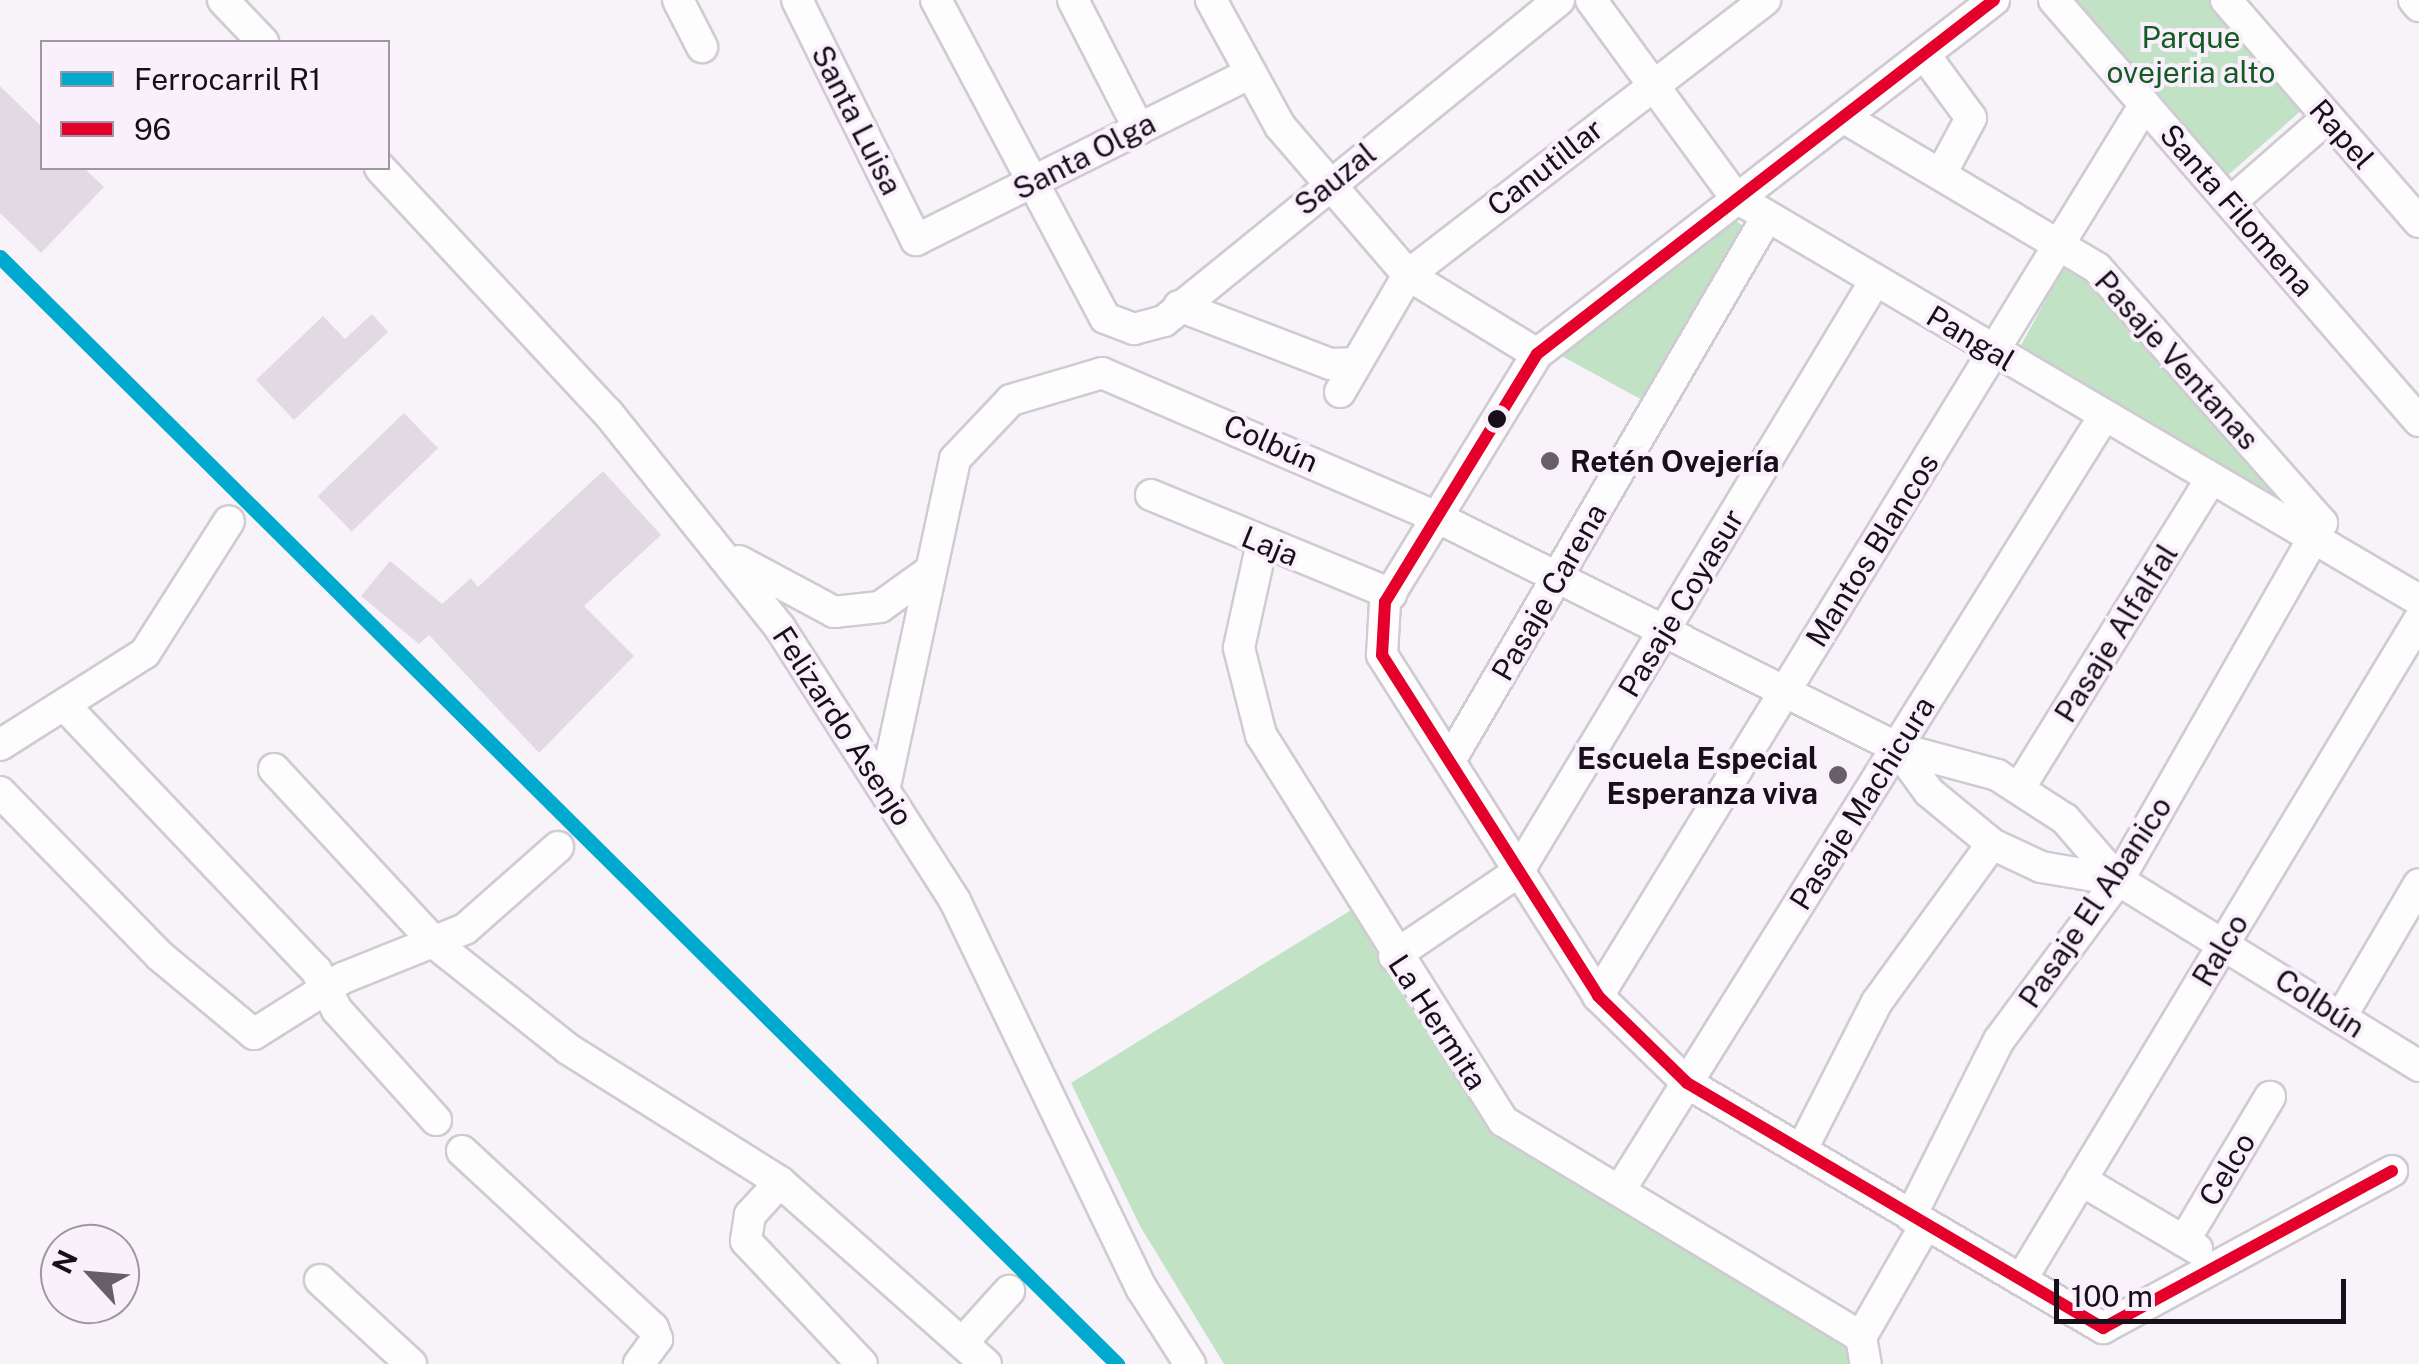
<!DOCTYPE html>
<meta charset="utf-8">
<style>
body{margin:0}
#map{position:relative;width:2419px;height:1364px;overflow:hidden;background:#f8f3f9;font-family:"Public Sans",sans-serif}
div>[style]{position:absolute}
.green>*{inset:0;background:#c1e2c5}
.building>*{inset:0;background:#e1dae3;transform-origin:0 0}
.roads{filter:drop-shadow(2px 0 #d0cad2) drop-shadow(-2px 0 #d0cad2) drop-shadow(0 2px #d0cad2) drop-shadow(0 -2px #d0cad2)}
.minor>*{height:30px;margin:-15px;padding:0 15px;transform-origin:15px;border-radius:15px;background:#fefdfe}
.bus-1>*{height:12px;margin:-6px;padding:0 6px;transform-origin:6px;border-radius:6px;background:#e4002b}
.rail-1>*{height:15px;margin:-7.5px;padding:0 7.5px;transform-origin:7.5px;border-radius:7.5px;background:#00a9ce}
.dots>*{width:28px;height:28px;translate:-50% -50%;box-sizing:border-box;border:5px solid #f9f0fc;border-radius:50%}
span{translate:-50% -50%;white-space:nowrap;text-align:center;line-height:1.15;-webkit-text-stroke:8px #f9f0fc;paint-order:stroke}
.park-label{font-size:30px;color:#135b23}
.street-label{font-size:30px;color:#17101a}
.poi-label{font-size:30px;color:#17101a;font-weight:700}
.left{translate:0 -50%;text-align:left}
.right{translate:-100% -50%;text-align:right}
.legend{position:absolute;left:40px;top:40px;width:350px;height:130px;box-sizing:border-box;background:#f9f0fc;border:2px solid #9f96a2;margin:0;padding:12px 18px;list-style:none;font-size:30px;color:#17101a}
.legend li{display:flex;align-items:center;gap:20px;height:50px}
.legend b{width:50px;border:2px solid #9f96a2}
.north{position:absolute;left:40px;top:1224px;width:100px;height:100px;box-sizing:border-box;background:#f9f0fc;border:2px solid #9f96a2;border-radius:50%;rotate:296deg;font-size:28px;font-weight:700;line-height:40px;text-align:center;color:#17101a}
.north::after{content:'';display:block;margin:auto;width:35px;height:45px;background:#665f68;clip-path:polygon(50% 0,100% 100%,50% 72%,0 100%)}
.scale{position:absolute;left:2054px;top:1279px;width:292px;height:45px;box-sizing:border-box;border:5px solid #17101a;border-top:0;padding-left:12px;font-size:30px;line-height:35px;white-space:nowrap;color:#17101a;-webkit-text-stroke:8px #f9f0fc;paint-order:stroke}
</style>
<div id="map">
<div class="green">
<i style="clip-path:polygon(2076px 0,2214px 0,2304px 108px,2227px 176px)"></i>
<i style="clip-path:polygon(1732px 218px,1746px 228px,1644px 401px,1560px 355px)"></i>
<i style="clip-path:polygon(2064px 266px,2094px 284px,2300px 515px,2019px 349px)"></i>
<i style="clip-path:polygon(1356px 907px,1496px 1122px,1853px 1343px,1857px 1364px,1224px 1364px,1140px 1226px,1071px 1083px)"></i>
</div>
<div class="building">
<i style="clip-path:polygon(0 86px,42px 127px,42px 168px,84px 168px,104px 187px,41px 253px,0 213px)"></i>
<i style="clip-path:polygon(372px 314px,388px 332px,294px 420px,256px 380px,323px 316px,345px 339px)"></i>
<i style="left:404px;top:413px;width:49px;height:120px;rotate:46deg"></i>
<i style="clip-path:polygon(603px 471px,661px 535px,584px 606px,634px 656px,539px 753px,429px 635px,419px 644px,361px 596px,390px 561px,442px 604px,471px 578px,478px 587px)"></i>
</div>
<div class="roads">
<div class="minor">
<i style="left:223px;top:0;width:58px;rotate:46.4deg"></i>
<i style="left:678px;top:0;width:53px;rotate:62.9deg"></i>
<i style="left:797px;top:0;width:268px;rotate:63.6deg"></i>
<i style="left:916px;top:240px;width:374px;rotate:-26.5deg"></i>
<i style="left:936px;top:0;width:360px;rotate:62deg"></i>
<i style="left:1105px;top:318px;width:31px;rotate:21deg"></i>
<i style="left:1134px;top:329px;width:31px;rotate:-15deg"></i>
<i style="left:1164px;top:321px;width:509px;rotate:-39.1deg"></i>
<i style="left:1073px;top:0;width:145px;rotate:62.9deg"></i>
<i style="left:1211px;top:0;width:144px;rotate:61.3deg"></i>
<i style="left:1280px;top:126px;width:196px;rotate:49.3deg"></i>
<i style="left:1408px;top:275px;width:151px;rotate:31.5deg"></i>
<i style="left:1591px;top:0;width:244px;rotate:53.8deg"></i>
<i style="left:1735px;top:197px;width:794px;rotate:30.51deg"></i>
<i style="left:1994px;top:0;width:578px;rotate:142.24deg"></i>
<i style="left:1537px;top:354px;width:291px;rotate:121.5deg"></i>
<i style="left:1385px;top:602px;width:53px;rotate:93.2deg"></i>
<i style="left:1382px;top:655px;width:404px;rotate:57.6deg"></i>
<i style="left:1598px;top:996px;width:124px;rotate:44.3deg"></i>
<i style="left:1687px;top:1083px;width:483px;rotate:30.5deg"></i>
<i style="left:2103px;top:1328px;width:329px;rotate:-28.5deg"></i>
<i style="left:2054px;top:0;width:557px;rotate:49.08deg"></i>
<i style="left:2226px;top:0;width:294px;rotate:49deg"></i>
<i style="left:2414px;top:0;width:8px;rotate:50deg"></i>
<i style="left:1924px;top:54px;width:79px;rotate:53.7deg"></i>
<i style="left:1971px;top:118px;width:64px;rotate:118.2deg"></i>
<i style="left:1843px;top:117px;width:295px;rotate:30.7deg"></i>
<i style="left:2097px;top:268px;width:340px;rotate:48.6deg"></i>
<i style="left:2322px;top:523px;width:411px;rotate:119.7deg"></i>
<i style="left:2118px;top:880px;width:199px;rotate:126.6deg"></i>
<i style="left:1999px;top:1040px;width:197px;rotate:116.6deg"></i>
<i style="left:380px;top:168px;width:335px;rotate:47.1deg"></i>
<i style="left:608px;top:413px;width:275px;rotate:51.3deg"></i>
<i style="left:780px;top:628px;width:324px;rotate:57.3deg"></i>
<i style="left:955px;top:901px;width:431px;rotate:64.3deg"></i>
<i style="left:1142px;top:1289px;width:89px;rotate:57.4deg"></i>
<i style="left:2231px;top:202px;width:128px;rotate:-41.2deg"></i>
<i style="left:1179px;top:306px;width:162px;rotate:21deg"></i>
<i style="left:1330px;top:364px;width:24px;rotate:-2deg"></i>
<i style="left:1340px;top:392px;width:135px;rotate:-59.8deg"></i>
<i style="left:1408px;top:275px;width:451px;rotate:-37.6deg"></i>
<i style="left:1151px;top:495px;width:260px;rotate:22.4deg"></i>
<i style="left:1262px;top:543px;width:107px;rotate:102.4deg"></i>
<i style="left:1239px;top:648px;width:90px;rotate:75.8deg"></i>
<i style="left:1261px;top:735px;width:456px;rotate:57.9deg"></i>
<i style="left:1503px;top:1121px;width:418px;rotate:31.1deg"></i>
<i style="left:1861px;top:1337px;width:27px;rotate:80deg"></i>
<i style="left:739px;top:561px;width:108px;rotate:28.2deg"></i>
<i style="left:834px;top:612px;width:46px;rotate:-6.2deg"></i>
<i style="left:880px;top:607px;width:57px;rotate:-35.7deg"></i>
<i style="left:66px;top:707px;width:363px;rotate:46.5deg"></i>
<i style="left:316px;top:970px;width:45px;rotate:62.3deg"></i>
<i style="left:337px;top:1010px;width:148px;rotate:48deg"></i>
<i style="left:0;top:745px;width:172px;rotate:-32.4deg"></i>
<i style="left:145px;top:653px;width:156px;rotate:-57.5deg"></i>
<i style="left:1897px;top:748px;width:54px;rotate:54deg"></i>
<i style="left:1929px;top:792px;width:82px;rotate:39.5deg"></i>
<i style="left:1992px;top:844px;width:54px;rotate:25.1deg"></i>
<i style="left:2041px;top:867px;width:78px;rotate:9.6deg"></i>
<i style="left:2118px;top:880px;width:354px;rotate:31.7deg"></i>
<i style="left:1451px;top:759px;width:627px;rotate:-59.76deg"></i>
<i style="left:274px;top:769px;width:240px;rotate:47.2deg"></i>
<i style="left:437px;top:945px;width:167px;rotate:38.4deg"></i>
<i style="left:568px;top:1049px;width:250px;rotate:32.1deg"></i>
<i style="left:780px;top:1182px;width:275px;rotate:41.5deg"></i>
<i style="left:885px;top:786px;width:334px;rotate:-77.9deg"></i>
<i style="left:955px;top:459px;width:81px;rotate:-46.5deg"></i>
<i style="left:1011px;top:400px;width:95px;rotate:-16.5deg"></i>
<i style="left:1102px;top:373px;width:365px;rotate:23.3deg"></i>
<i style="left:1437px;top:517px;width:515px;rotate:26.66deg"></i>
<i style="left:1897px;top:748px;width:104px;rotate:15.1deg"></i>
<i style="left:1997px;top:775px;width:81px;rotate:32.9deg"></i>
<i style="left:2065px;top:819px;width:81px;rotate:49deg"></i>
<i style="left:2020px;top:787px;width:362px;rotate:-58.2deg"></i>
<i style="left:0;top:792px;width:229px;rotate:45.7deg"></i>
<i style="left:160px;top:956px;width:122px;rotate:39.7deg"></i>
<i style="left:254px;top:1034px;width:105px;rotate:-32.2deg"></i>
<i style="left:343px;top:978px;width:131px;rotate:-21.9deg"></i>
<i style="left:465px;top:929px;width:124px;rotate:-41.4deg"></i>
<i style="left:1394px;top:956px;width:150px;rotate:-34.1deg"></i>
<i style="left:1518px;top:872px;width:690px;rotate:-58.87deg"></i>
<i style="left:1598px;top:996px;width:1046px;rotate:-58.48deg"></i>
<i style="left:2341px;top:1017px;width:154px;rotate:-59.6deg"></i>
<i style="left:1802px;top:1149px;width:165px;rotate:-63deg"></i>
<i style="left:1877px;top:1002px;width:195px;rotate:-54deg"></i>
<i style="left:462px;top:1151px;width:260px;rotate:42.8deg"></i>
<i style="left:653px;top:1328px;width:12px;rotate:70deg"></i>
<i style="left:657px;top:1339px;width:31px;rotate:126deg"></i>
<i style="left:2081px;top:1180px;width:135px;rotate:30.7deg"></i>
<i style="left:780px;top:1182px;width:45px;rotate:132.3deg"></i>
<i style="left:750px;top:1215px;width:26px;rotate:99deg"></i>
<i style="left:746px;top:1241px;width:169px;rotate:46.7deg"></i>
<i style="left:1620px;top:1190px;width:913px;rotate:-57.98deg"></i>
<i style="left:2184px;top:1241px;width:168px;rotate:-59.2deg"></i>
<i style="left:320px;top:1280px;width:124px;rotate:42.7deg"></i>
<i style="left:2021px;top:1280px;width:771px;rotate:-58.91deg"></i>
<i style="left:1861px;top:1337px;width:130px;rotate:-60.1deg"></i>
<i style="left:963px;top:1342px;width:69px;rotate:-48deg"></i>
</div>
</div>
<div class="bus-1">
<i style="left:1994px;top:0;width:578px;rotate:142.24deg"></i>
<i style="left:1537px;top:354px;width:291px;rotate:121.5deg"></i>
<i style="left:1385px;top:602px;width:53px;rotate:93.2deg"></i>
<i style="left:1382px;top:655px;width:404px;rotate:57.6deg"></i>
<i style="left:1598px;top:996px;width:124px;rotate:44.3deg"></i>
<i style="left:1687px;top:1083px;width:483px;rotate:30.5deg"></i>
<i style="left:2103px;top:1328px;width:329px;rotate:-28.5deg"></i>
</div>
<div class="rail-1">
<i style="left:0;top:257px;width:1573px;rotate:44.74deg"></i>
</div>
<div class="dots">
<i style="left:1497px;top:419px;background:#17101a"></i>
<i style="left:1550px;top:461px;background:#665f68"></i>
<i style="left:1838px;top:775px;background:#665f68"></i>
</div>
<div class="park-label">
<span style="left:2191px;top:54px">Parque<br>ovejeria alto</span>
</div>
<div class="street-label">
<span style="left:857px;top:120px;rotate:63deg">Santa Luisa</span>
<span style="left:2342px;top:134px;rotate:49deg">Rapel</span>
<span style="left:1084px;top:156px;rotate:-27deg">Santa Olga</span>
<span style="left:1545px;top:167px;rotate:-38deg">Canutillar</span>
<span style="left:1335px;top:179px;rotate:-39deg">Sauzal</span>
<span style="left:2237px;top:210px;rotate:49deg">Santa Filomena</span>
<span style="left:1971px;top:338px;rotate:31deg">Pangal</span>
<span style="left:2177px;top:360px;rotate:48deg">Pasaje Ventanas</span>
<span style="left:1271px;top:443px;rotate:24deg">Colbún</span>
<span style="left:1270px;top:546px;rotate:22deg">Laja</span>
<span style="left:1872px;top:550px;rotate:-58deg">Mantos Blancos</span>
<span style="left:1549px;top:592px;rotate:-60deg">Pasaje Carena</span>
<span style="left:1681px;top:603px;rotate:-59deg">Pasaje Coyasur</span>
<span style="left:2116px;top:633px;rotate:-58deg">Pasaje Alfalfal</span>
<span style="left:843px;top:726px;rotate:57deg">Felizardo Asenjo</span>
<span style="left:1862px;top:803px;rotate:-58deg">Pasaje Machicura</span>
<span style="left:2095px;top:902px;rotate:-56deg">Pasaje El Abanico</span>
<span style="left:2220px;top:950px;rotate:-59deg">Ralco</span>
<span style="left:2320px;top:1003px;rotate:33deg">Colbún</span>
<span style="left:1438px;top:1022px;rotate:57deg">La Hermita</span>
<span style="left:2227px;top:1169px;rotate:-59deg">Celco</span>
</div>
<div class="poi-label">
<span class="left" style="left:1570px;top:461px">Retén Ovejería</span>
<span class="right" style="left:1818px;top:775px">Escuela Especial<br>Esperanza viva</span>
</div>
<ul class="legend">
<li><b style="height:12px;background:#00a9ce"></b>Ferrocarril R1</li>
<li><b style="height:12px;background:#e4002b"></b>96</li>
</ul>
<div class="north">N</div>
<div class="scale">100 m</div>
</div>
